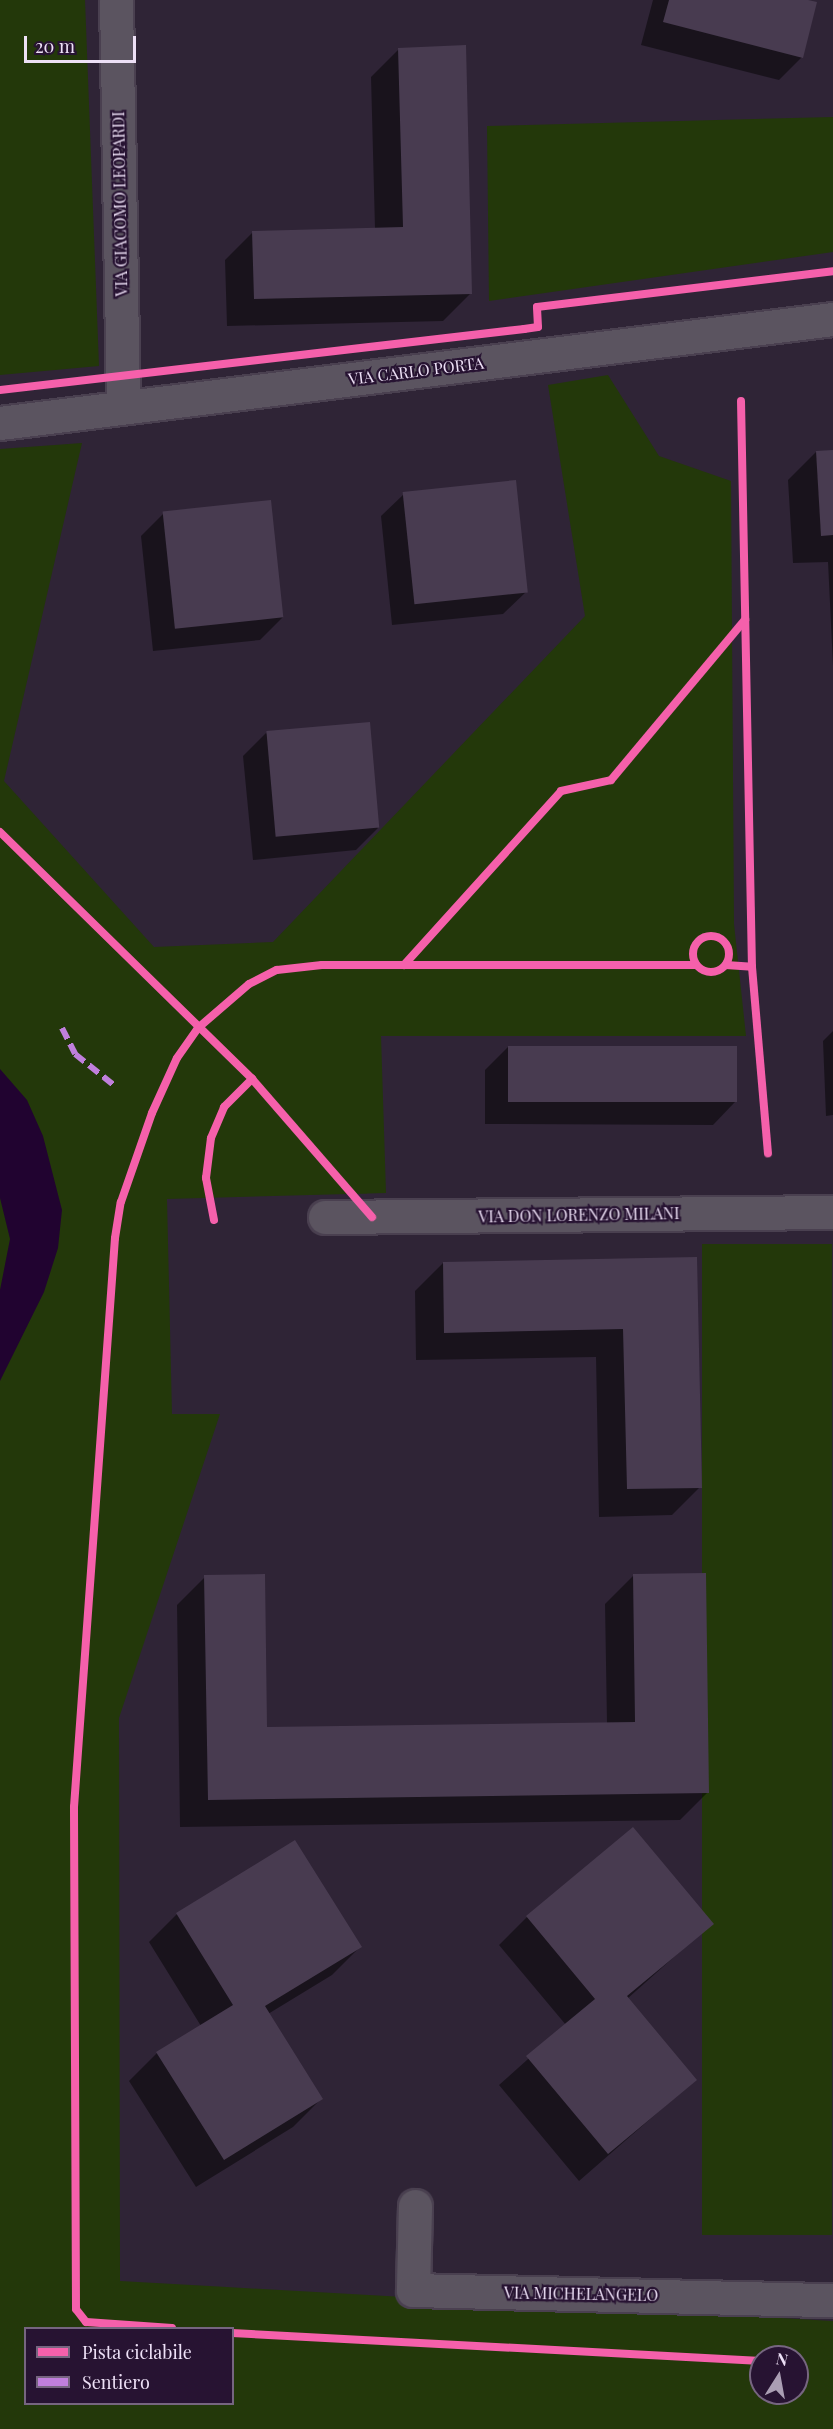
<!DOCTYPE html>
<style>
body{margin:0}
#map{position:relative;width:833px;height:2429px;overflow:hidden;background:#2f2436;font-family:"Playfair Display",serif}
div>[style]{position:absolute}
.green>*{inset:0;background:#23380a;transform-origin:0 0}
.water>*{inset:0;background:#210330}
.shadow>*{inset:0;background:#0007}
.building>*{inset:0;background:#483b50;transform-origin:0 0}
.roads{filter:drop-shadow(2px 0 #4a4050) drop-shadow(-2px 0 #4a4050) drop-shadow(0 2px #4a4050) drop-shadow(0 -2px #4a4050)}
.minor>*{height:33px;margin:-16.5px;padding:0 16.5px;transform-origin:16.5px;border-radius:16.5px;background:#5b5460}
.tertiary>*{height:33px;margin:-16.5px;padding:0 16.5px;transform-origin:16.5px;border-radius:16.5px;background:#5b5460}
.quiet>*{height:6px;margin-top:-3px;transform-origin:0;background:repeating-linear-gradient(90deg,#c07fdc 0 12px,transparent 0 18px)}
.cycleway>*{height:8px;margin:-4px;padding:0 4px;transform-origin:4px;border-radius:4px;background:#f560ab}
.cycleway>.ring{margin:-4px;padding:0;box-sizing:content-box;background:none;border:8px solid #f560ab;border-radius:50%}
span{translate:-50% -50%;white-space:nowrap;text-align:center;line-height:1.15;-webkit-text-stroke:4.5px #271332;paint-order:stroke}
.street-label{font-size:16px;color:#ede0f6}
.legend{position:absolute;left:24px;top:2327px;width:210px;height:78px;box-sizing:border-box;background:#271332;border:2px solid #766580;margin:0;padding:8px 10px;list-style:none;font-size:18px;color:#ede0f6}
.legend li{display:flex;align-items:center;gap:12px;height:30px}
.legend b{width:30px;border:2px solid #766580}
.north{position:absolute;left:749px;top:2345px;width:60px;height:60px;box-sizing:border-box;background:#271332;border:2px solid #766580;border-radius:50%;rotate:11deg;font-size:16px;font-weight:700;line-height:24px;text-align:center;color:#ede0f6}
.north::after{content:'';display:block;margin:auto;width:21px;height:27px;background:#aa9eb3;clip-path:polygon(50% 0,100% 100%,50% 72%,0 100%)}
.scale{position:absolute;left:24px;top:36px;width:112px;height:27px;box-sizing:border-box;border:3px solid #ede0f6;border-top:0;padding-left:8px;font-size:18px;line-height:21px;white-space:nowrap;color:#ede0f6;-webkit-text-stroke:4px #271332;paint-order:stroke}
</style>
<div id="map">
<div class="green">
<i style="clip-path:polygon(0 0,85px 0,99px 366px,0 375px)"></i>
<i style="clip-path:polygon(833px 117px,833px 252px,489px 301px,487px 126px)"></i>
<i style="clip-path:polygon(evenodd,608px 375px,659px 456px,731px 481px,734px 924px,746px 1036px,381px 1036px,386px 1193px,167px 1199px,172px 1414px,220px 1414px,119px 1718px,120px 2281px,833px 2321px,833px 2429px,0 2429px,0 449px,82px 443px,4px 781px,154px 947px,273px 942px,585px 616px,548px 385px,608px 375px,26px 2328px,232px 2328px,232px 2404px,26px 2404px,26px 2328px,608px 375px,761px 2357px,797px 2357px,797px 2393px,761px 2393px,761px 2357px)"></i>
<i style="left:832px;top:1244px;width:991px;height:130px;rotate:90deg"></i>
</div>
<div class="water">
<i style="clip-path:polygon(0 1069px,27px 1100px,43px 1136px,62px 1210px,58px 1248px,44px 1292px,0 1381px,0 1290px,10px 1239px,0 1198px)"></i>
</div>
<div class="shadow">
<i style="clip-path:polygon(653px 0,802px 0,802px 57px,779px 80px,641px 45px)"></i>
<i style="clip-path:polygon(399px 49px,471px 293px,443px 321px,227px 326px,225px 260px,253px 232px,375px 229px,371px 77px)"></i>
<i style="clip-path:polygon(833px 451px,833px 666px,828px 562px,793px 563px,788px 480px,816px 452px)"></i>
<i style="clip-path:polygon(404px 494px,526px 592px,503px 614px,392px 625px,381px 516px)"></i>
<i style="clip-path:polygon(163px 514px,283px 617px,260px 640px,153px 651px,141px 536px)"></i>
<i style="clip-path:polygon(266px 733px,378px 828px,356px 850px,253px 860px,243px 756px)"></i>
<i style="clip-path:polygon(833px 1031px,833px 1115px,826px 1116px,823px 1041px)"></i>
<i style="clip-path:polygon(508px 1047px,735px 1102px,713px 1125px,485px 1124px,485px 1070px)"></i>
<i style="clip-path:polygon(695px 1259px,700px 1487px,672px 1515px,599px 1517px,596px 1357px,416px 1360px,415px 1291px,443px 1263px)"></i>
<i style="clip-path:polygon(633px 1576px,708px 1792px,680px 1820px,180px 1827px,177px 1605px,205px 1577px,266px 1728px,607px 1724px,605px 1604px)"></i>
<i style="clip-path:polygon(177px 1914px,360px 1947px,332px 1975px,268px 2014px,321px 2099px,293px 2127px,196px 2187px,129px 2081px,157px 2053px,201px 2026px,149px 1942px)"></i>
<i style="clip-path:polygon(527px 1917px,712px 1923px,627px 1999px,695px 2080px,579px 2181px,499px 2085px,566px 2025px,499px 1945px)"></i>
</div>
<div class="building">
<i style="clip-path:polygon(669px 0,808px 0,817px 2px,803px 58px,663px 22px)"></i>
<i style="clip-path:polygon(466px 45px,472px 294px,254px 299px,252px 231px,403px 227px,398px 48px)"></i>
<i style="clip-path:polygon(833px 450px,833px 535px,821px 536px,816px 451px)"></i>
<i style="left:516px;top:480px;width:113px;height:114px;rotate:84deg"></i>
<i style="left:271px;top:500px;width:118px;height:109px;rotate:84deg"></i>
<i style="left:370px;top:722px;width:106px;height:104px;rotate:85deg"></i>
<i style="left:508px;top:1046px;width:229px;height:56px"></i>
<i style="clip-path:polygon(697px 1257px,702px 1488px,627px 1489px,623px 1329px,444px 1333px,443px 1262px)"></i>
<i style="clip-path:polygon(706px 1573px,709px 1793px,208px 1800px,204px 1575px,265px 1574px,267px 1727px,635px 1722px,633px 1574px)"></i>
<i style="clip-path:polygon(633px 1827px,714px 1924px,627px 1996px,697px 2080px,608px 2154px,526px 2056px,595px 1999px,526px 1916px)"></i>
<i style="clip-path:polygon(295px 1840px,362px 1947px,265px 2006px,323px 2099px,224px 2160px,156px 2052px,233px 2005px,176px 1913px)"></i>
</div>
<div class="roads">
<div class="minor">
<i style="left:116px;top:0;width:407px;rotate:89deg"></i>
<i style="left:325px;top:1217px;width:508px;rotate:-0.56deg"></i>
<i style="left:415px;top:2206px;width:84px;rotate:91.4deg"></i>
<i style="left:413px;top:2290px;width:420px;rotate:1.4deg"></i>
</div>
<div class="tertiary">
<i style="left:0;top:423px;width:839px;rotate:-7.12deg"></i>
</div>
</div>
<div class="quiet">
<i style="left:62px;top:1028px;width:29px;rotate:63deg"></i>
<i style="left:75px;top:1054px;width:51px;rotate:38.7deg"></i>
</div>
<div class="cycleway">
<i style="left:0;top:390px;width:528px;rotate:-6.64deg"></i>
<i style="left:524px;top:329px;width:14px;rotate:-8deg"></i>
<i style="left:538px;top:327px;width:20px;rotate:-93deg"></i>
<i style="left:537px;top:307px;width:298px;rotate:-6.9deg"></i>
<i style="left:741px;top:401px;width:566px;rotate:88.89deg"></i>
<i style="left:0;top:832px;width:353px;rotate:44.4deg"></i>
<i class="ring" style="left:693px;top:936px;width:28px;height:28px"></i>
<i style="left:404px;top:965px;width:234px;rotate:-47.9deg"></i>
<i style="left:561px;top:791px;width:51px;rotate:-12.4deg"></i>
<i style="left:611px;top:780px;width:209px;rotate:-50.1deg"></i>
<i style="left:726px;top:965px;width:26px;rotate:4deg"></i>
<i style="left:752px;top:967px;width:187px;rotate:85.1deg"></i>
<i style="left:214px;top:1220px;width:43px;rotate:-100.8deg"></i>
<i style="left:206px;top:1178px;width:40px;rotate:-82.9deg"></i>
<i style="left:211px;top:1138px;width:34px;rotate:-67deg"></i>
<i style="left:224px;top:1107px;width:40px;rotate:-45deg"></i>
<i style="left:252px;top:1079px;width:183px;rotate:49deg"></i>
<i style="left:172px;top:2328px;width:86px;rotate:-176deg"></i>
<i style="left:86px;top:2322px;width:16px;rotate:-128deg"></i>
<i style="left:76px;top:2309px;width:502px;rotate:-90.23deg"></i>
<i style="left:74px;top:1807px;width:570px;rotate:-85.88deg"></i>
<i style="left:115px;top:1238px;width:36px;rotate:-81deg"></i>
<i style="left:121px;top:1202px;width:94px;rotate:-70.8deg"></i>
<i style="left:152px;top:1113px;width:60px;rotate:-65.6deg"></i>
<i style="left:177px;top:1058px;width:37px;rotate:-55deg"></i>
<i style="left:198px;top:1028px;width:67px;rotate:-40.8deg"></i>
<i style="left:249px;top:984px;width:31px;rotate:-27deg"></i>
<i style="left:277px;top:970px;width:45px;rotate:-6.3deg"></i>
<i style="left:322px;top:965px;width:374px"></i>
<i style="left:232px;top:2333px;width:530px;rotate:3.03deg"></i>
</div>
<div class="street-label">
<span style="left:120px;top:204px;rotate:-91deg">VIA GIACOMO LEOPARDI</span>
<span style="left:416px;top:371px;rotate:-7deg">VIA CARLO PORTA</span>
<span style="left:579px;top:1215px;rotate:-1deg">VIA DON LORENZO MILANI</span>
<span style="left:581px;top:2294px;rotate:1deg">VIA MICHELANGELO</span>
</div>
<ul class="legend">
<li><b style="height:8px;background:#f560ab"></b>Pista ciclabile</li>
<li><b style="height:8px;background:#c07fdc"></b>Sentiero</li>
</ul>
<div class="north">N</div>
<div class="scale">20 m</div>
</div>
